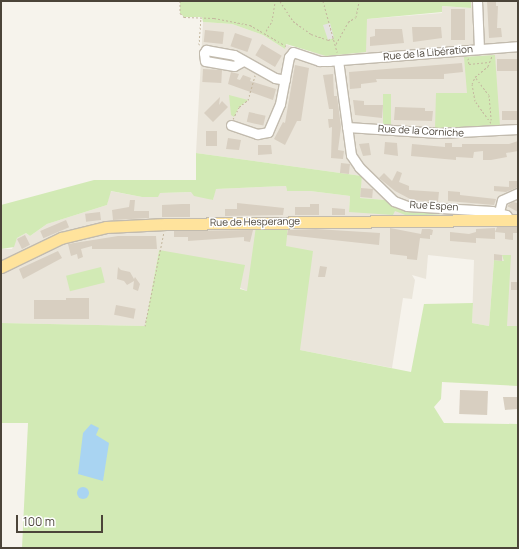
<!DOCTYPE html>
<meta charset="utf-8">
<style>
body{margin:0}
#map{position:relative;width:519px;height:549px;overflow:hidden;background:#f6f3ec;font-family:Manrope,sans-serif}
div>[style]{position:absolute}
.residential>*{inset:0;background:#eae5da}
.green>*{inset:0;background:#d2eab5;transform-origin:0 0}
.parking>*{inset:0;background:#e5e3e0}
.water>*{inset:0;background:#a9d4f2}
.round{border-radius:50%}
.building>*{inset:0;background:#d8cfc1;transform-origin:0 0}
.path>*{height:1px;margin-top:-0.5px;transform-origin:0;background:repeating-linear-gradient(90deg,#c4b79f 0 2px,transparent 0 4px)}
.roads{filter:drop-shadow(1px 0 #c2bbae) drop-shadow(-1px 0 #c2bbae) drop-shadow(0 1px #c2bbae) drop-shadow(0 -1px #c2bbae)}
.minor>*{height:9px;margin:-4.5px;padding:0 4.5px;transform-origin:4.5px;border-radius:4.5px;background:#fff}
.major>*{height:11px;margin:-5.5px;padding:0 5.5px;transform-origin:5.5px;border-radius:5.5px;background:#ffe39c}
span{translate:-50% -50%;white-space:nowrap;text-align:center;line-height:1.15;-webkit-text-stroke:3px #fff;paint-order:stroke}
.street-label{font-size:10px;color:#4b4439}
.frame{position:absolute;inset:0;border:2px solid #4b4439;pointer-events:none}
.scale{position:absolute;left:16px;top:515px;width:87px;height:18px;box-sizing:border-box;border:2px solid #4b4439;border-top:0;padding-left:5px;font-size:12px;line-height:14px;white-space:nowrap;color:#4b4439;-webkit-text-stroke:3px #fff;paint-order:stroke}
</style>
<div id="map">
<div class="residential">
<i style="clip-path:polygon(471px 1px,518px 1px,518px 326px,507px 326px,505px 257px,505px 261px,494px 260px,489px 326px,472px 323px,474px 260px,428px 255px,426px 279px,412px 275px,415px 280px,412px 299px,403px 298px,392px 368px,300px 350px,247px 291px,159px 250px,145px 326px,1px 323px,1px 249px,12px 249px,17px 238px,26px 233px,30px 236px,47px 224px,107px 205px,110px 191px,142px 197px,159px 193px,192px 192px,213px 200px,215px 189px,286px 186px,287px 191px,310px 191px,350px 196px,349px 212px,386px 200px,359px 198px,362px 176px,196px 153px,203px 22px,232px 24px,263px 35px,285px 49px,285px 44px,309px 53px,367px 19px,442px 13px,441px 6px,470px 8px)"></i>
</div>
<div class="green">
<i style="clip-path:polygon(180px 1px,471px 1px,471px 8px,442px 6px,442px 12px,367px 19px,366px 52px,326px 56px,286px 44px,285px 49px,263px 35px,232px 24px,203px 22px,202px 17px,184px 17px,180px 13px)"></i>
<i style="clip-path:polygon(495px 55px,500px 126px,435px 128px,436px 93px,467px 93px,464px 57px)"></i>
<i style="left:383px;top:94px;width:8px;height:32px"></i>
<i style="clip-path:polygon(229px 95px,248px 100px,239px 107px,234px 117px,231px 115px)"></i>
<i style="clip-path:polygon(196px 153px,362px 176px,360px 198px,386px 200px,444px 214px,408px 216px,395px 211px,393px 215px,349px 212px,350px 196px,310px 191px,287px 191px,286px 186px,216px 189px,213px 200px,194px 196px,191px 192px,160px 193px,158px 197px,142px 197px,111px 191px,107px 205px,47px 224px,30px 236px,26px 233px,17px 238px,14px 247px,1px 249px,1px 205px,94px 180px,196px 180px)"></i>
<i style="clip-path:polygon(256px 226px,288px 226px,286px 246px,313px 251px,300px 350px,411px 372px,424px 304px,473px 303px,472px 323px,489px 326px,494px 260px,504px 261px,502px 255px,511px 255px,507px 326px,518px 326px,518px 386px,442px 382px,441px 399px,434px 407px,444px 423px,518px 424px,518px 548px,22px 548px,28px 423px,1px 423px,1px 323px,145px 326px,159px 250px,245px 265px,240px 289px,247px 291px)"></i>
<i style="left:101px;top:267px;width:16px;height:36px;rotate:76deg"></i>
</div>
<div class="parking">
<i style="clip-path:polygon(330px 23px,334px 38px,328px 40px,323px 25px)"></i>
</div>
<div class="water">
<i style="clip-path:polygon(91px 424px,99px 428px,96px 435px,109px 443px,103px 481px,78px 474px,83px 433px)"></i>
<i class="round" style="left:77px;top:487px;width:12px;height:12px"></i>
</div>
<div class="building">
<i style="clip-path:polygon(487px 1px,496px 1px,496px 6px,498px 6px,497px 28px,501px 28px,502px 37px,489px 38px)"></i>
<i style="left:451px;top:9px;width:14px;height:31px"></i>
<i style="clip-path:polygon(412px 27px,441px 27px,442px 38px,413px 42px)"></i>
<i style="clip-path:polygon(375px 29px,402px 29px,404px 43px,370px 46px,370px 37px,375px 36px)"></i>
<i style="left:205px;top:30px;width:19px;height:12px;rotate:6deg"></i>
<i style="left:235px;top:33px;width:18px;height:14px;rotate:19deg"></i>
<i style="left:262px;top:44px;width:23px;height:13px;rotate:31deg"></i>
<i style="left:518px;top:59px;width:12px;height:21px;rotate:90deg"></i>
<i style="clip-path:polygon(462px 63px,463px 72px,444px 74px,444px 79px,376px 79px,377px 82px,361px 84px,361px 88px,350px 89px,349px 72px)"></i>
<i style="clip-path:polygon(295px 65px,309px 68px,301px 121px,297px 121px,285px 145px,274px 139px,283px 122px,285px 123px)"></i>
<i style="left:203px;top:69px;width:19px;height:13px;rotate:3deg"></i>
<i style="clip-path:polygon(231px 72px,239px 74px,237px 79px,240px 80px,243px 75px,251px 78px,250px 81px,276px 89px,273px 100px,228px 84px)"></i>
<i style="clip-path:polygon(333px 74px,334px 96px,337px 96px,341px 127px,338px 150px,344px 151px,343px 159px,331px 158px,332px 127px,329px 128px,328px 119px,333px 119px,333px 109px,329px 109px,323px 75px)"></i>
<i style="clip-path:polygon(220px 97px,219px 105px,222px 101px,228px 107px,213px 122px,204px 113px)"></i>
<i style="clip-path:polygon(353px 100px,364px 101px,364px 105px,383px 105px,382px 118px,355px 115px)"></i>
<i style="clip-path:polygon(395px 107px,425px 108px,425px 111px,433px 111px,432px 121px,394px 120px)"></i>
<i style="left:518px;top:111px;width:9px;height:16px;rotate:90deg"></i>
<i style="left:249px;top:112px;width:17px;height:10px;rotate:13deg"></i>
<i style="left:206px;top:131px;width:11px;height:15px"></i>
<i style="clip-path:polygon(228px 138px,241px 140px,239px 150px,226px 149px)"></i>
<i style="clip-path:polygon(518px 141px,518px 151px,506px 153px,507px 157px,491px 160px,483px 160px,483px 151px,474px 152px,473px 158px,456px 157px,456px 160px,411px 156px,412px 144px,445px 147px,445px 143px,452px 143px,452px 147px,462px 147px,462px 144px,509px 144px)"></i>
<i style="clip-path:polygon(385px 142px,397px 143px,398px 156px,384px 154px)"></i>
<i style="clip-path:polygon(369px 143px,371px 155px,363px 156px,359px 144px)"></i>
<i style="clip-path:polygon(258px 145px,271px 145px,272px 154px,258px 155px)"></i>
<i style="left:341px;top:163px;width:9px;height:10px;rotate:6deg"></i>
<i style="clip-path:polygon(397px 171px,402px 173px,399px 182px,409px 186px,409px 190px,439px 192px,438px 202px,412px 200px,395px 191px,379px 178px,384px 173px,392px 181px)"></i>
<i style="clip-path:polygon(509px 181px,518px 181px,518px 187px,506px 192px,494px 191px,494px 186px,509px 187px)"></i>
<i style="left:361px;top:188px;width:12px;height:9px;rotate:5deg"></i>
<i style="clip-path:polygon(448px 191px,460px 192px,460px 195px,496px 199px,494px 205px,448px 201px)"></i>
<i style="clip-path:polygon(130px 200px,135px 200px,134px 211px,149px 211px,149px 218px,113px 220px,112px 210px,129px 207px)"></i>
<i style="clip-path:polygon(513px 202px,518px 203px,518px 212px,507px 206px)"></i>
<i style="clip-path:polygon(237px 203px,284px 208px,283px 215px,225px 216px,225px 209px,237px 209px)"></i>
<i style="clip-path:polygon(182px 204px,190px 204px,190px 217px,162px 217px,162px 205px)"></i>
<i style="clip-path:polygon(310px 204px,319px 204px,319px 215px,295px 215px,295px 207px,310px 207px)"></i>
<i style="clip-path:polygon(332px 208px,345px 209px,345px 215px,332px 215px)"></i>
<i style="left:100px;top:212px;width:8px;height:15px;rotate:83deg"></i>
<i style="left:66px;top:220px;width:8px;height:28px;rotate:67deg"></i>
<i style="clip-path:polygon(497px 227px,518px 227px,518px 233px,513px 233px,513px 240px,505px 239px,505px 233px,495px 232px)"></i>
<i style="clip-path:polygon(390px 228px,421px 234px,422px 229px,430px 229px,433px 230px,432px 235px,430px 235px,430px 239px,420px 238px,417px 260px,407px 259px,407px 256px,390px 254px)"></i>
<i style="clip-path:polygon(495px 228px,495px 239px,476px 238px,476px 243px,450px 241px,450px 232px,469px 234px,476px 232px,476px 229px)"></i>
<i style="clip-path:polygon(316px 229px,380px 233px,379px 245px,287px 235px,288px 230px)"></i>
<i style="clip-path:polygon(253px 230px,250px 242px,244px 241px,244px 237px,188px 241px,188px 237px,174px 237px,174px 231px)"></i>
<i style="left:25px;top:235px;width:11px;height:9px;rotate:63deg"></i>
<i style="clip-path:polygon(118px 236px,156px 236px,157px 249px,92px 249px,92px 246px,81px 249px,83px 257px,78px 259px,77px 254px,71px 256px,68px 244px)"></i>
<i style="clip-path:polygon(58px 251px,62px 258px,23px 279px,19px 269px)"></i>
<i style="clip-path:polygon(494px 254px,502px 255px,502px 261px,494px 260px)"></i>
<i style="clip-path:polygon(320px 266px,327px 267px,325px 277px,318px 277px)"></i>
<i style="clip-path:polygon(118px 267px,121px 270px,130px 272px,134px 279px,135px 277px,140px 284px,138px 291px,133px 289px,134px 281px,127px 285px,124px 281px,117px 279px)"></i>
<i style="left:511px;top:282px;width:7px;height:8px"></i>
<i style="clip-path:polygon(66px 298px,89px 298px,89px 319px,34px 319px,34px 300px,66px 300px)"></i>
<i style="left:116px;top:305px;width:20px;height:10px;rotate:11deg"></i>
<i style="left:460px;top:390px;width:28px;height:24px;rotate:2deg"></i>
<i style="clip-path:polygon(503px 397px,518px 397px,518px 409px,505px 410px)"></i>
</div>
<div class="path">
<i style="left:180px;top:1px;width:12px;rotate:90deg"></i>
<i style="left:180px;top:13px;width:6px;rotate:45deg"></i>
<i style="left:184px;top:17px;width:30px;rotate:2deg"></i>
<i style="left:214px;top:18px;width:37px;rotate:11deg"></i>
<i style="left:250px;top:25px;width:44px;rotate:30.1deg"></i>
<i style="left:280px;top:1px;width:24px;rotate:57deg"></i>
<i style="left:293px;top:21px;width:22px;rotate:36deg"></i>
<i style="left:311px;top:34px;width:18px;rotate:19deg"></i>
<i style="left:328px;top:40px;width:6px;rotate:-18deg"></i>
<i style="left:323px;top:1px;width:53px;rotate:74.6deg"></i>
<i style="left:266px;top:31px;width:12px;rotate:-59deg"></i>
<i style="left:272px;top:21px;width:20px;rotate:-81deg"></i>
<i style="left:336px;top:44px;width:25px;rotate:-61deg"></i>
<i style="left:348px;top:22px;width:9px;rotate:-32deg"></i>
<i style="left:356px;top:17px;width:16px;rotate:-79deg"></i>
<i style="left:199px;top:45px;width:26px;rotate:-86deg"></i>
<i style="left:468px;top:58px;width:6px;rotate:81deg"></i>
<i style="left:469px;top:64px;width:20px;rotate:-6deg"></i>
<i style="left:476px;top:78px;width:21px;rotate:53deg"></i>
<i style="left:489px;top:95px;width:25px;rotate:85deg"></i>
<i style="left:233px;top:119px;width:13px;rotate:-63deg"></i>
<i style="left:239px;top:107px;width:11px;rotate:-38deg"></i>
<i style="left:248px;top:100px;width:26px;rotate:-74deg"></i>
<i style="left:491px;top:123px;width:27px;rotate:-126deg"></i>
<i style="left:475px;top:101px;width:17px;rotate:-100deg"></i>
<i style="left:472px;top:84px;width:8px;rotate:-67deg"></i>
<i style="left:475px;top:77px;width:17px;rotate:-40deg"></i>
<i style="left:488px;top:66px;width:11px;rotate:-68deg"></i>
<i style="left:145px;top:326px;width:96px;rotate:-78.6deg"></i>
</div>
<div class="roads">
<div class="minor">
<i style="left:477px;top:1px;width:48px;rotate:87.6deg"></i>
<i style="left:338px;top:60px;width:96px;rotate:82.2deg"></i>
<i style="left:351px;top:155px;width:14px;rotate:56deg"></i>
<i style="left:359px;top:167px;width:49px;rotate:44.2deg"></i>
<i style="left:394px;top:201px;width:14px;rotate:21deg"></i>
<i style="left:407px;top:206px;width:85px;rotate:3.4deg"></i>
<i style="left:492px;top:211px;width:15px;rotate:16deg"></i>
<i style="left:506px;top:215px;width:6px;rotate:51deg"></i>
<i style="left:243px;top:61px;width:10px;rotate:151deg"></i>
<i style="left:234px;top:66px;width:29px;rotate:-170deg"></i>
<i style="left:205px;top:61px;width:8px;rotate:-97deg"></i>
<i style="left:204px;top:53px;width:4px;rotate:-56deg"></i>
<i style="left:206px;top:50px;width:28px;rotate:10deg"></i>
<i style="left:234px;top:55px;width:47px;rotate:29.3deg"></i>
<i style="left:275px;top:78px;width:10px;rotate:11deg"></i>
<i style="left:231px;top:125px;width:28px;rotate:19deg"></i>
<i style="left:257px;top:134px;width:11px;rotate:-10deg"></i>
<i style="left:268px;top:132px;width:30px;rotate:-67deg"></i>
<i style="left:280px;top:104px;width:48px;rotate:-79.2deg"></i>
<i style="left:289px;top:57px;width:6px;rotate:-51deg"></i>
<i style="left:293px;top:52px;width:28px;rotate:19deg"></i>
<i style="left:319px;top:61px;width:10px"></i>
<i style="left:329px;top:61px;width:190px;rotate:-4.5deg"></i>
<i style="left:347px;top:127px;width:92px;rotate:3.7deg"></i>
<i style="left:439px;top:133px;width:79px;rotate:-2.9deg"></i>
<i style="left:499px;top:212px;width:12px;rotate:-76deg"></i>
<i style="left:502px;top:200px;width:17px;rotate:-24deg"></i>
</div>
<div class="major">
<i style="left:1px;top:267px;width:67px;rotate:-25.8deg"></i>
<i style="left:61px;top:238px;width:46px;rotate:-13.7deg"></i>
<i style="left:106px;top:227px;width:60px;rotate:-2.9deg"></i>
<i style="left:166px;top:224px;width:352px;rotate:-0.7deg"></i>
</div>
</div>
<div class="street-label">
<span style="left:428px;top:53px;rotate:-5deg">Rue de la Libération</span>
<span style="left:421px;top:131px;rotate:3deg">Rue de la Corniche</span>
<span style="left:434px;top:206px;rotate:3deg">Rue Espen</span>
<span style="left:255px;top:222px;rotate:-1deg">Rue de Hesperange</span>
</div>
<div class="frame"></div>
<div class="scale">100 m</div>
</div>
